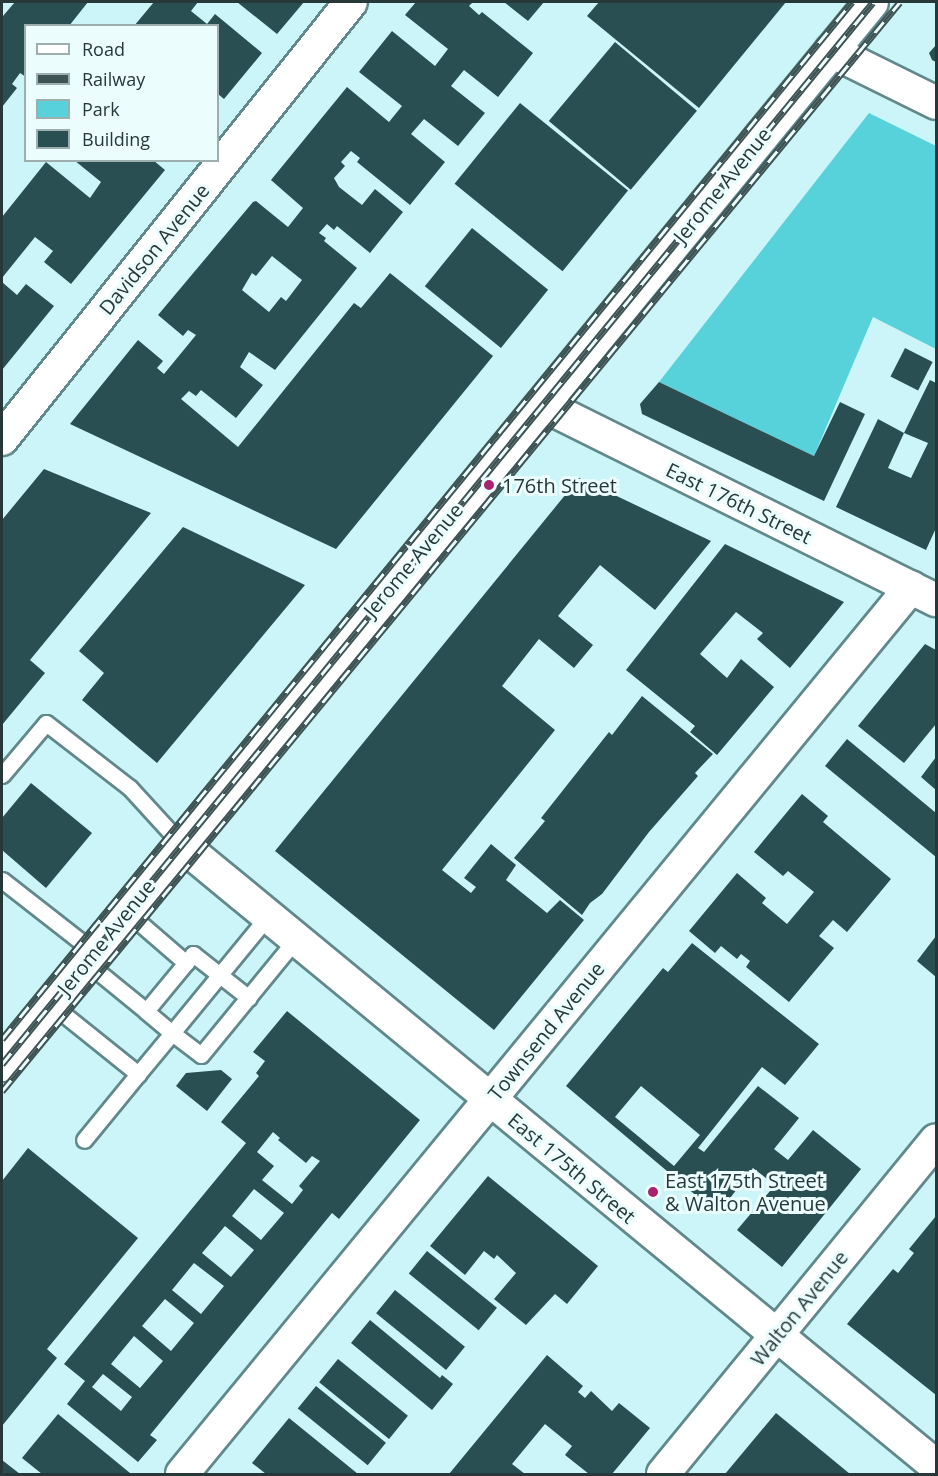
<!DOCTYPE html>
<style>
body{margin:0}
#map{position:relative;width:938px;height:1476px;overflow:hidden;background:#cbf5f8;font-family:"Open Sans",sans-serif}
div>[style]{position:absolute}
.green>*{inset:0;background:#57d2db}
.building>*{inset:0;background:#2a4f52;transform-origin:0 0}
.roads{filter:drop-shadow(2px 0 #61888b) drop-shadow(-2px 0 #61888b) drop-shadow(0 2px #61888b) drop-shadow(0 -2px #61888b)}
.service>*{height:15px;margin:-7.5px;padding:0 7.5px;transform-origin:7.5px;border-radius:7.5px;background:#fff}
.minor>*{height:32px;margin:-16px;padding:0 16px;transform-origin:16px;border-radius:16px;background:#fff}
.secondary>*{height:33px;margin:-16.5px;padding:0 16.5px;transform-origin:16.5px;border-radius:16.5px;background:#fff}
.rail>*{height:7px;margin-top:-3.5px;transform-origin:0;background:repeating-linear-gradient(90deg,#ecfdfe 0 14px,#3e5354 0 28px);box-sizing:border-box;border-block:2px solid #3e5354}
.dots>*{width:16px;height:16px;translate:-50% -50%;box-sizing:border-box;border:3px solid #ecfdfe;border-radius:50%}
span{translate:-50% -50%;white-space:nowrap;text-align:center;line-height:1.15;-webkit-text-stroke:6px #ecfdfe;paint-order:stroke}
.street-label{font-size:20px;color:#273839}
.poi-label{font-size:20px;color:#273839}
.left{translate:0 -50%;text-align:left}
.frame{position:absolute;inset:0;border:3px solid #273839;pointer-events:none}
.legend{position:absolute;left:24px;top:24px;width:195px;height:138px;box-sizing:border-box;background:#ecfdfe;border:2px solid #9daeaf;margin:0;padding:8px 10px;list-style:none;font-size:18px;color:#273839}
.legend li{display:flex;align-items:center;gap:12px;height:30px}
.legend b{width:30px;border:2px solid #9daeaf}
</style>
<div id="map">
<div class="green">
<i style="clip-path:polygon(869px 113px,936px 146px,936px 349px,873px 317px,814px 456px,659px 382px)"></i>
</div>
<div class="building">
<i style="clip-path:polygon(15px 2px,88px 2px,69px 26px,26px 26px,26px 77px,20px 73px,12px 84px,17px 88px,2px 107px,2px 14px,3px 16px)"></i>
<i style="clip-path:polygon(154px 2px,198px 2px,191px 11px,207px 24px,215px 14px,262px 53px,224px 99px,218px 94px,218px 26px,134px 26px)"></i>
<i style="clip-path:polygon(237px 2px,304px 2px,277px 34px)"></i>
<i style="clip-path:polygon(evenodd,416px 2px,473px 2px,469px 6px,479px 15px,482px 12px,533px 53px,498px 97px,464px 70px,451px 86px,485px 113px,458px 146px,424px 119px,411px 134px,445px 162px,410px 205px,357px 162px,360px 158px,351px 151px,341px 162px,345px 166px,334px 178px,339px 187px,362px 205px,375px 189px,403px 212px,370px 253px,337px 226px,334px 230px,327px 224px,319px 233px,326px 238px,324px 241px,357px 268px,275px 370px,249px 352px,240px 367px,263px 385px,236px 418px,201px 390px,196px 396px,189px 391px,181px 399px,238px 447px,354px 303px,361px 308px,390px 273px,493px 356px,336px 549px,70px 424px,138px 340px,163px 361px,157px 368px,164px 374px,196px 335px,188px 330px,183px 336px,158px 315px,253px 202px,256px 201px,288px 227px,303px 208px,271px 180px,347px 87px,389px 122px,402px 106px,359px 72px,392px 31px,435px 66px,448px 49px,405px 15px,416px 2px,272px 256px,302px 280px,286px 301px,281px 297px,269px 312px,242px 290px,252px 273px,256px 276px,272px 256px)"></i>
<i style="clip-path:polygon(504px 2px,544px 2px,528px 21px)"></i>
<i style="clip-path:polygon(599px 2px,786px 2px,699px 108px,587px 16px)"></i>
<i style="left:615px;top:42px;width:107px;height:103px;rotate:40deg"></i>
<i style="clip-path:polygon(936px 45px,936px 62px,932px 60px,929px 53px)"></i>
<i style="left:520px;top:103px;width:139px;height:104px;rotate:39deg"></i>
<i style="clip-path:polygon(74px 160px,153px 160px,165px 170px,71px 284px,44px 262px,53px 251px,35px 237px,2px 278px,2px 217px,46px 162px,90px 198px,101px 182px)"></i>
<i style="left:472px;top:228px;width:98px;height:75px;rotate:39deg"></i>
<i style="clip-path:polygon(2px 282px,17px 295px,26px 284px,54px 306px,2px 370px)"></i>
<i style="left:905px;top:348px;width:31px;height:32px;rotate:27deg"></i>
<i style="clip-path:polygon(930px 380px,936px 383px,936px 528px,926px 550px,836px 507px,878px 419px,904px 433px,888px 468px,911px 478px,928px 443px,904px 433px)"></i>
<i style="clip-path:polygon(659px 382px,814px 456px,840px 402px,865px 414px,824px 501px,642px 414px,640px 404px)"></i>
<i style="clip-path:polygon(44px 469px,151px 513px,30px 660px,45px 673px,2px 725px,2px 520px)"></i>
<i style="clip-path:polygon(579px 478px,711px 541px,655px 610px,600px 565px,558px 616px,593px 645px,574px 668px,539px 639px,502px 686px,555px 730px,442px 870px,471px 893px,476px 887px,464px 878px,491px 844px,516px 865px,506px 880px,547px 913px,560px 900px,584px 920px,494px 1030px,275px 851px)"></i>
<i style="clip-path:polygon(183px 527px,305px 585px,157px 763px,82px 700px,104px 673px,79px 651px)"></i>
<i style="clip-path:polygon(725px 544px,844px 602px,790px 668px,757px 639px,763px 633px,736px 612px,700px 654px,727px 678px,741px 659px,774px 687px,717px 755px,690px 732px,695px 726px,626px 670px)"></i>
<i style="clip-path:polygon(925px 644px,936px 650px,936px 724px,904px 763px,858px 726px)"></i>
<i style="clip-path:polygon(642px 696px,713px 754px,695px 773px,698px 776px,649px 832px,602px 894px,590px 903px,582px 915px,514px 858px,545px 821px,541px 818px,609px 732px,612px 735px)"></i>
<i style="clip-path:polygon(847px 739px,936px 813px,936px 857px,825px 766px)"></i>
<i style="clip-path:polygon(936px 757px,936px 790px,921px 777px)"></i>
<i style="clip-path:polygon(31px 783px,92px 833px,46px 888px,2px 850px,2px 818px)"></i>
<i style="clip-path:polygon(802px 794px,828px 816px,823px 822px,891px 879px,847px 932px,833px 920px,819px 936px,834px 948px,789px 1002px,746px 967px,750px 961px,741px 954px,737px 959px,721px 946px,715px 953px,689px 931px,737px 873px,766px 898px,762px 903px,787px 924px,814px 892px,788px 871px,783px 876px,754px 852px)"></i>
<i style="clip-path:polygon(936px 936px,936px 977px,917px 961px)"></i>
<i style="clip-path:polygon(evenodd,692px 943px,819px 1044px,785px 1085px,762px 1067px,698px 1148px,704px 1152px,758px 1086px,799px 1118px,774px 1149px,788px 1160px,813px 1130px,861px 1169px,782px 1267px,737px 1230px,775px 1185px,753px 1168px,718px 1214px,566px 1086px,663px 968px,668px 972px,692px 943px,641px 1086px,700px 1135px,674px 1166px,615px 1117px,641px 1086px)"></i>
<i style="clip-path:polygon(evenodd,287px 1011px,420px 1120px,339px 1219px,332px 1213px,150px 1435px,157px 1440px,138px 1462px,67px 1404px,85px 1381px,64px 1364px,246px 1143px,221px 1122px,259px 1076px,256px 1073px,265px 1061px,253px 1052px,287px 1011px,273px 1132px,280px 1138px,278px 1140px,306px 1163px,312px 1156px,320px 1161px,299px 1186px,303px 1190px,292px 1204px,262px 1180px,274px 1166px,257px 1152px,273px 1132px,287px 1011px,254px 1189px,284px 1213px,261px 1240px,232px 1216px,254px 1189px,287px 1011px,225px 1226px,254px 1250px,231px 1277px,202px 1253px,225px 1226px,287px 1011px,194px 1263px,224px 1286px,201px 1314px,172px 1290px,194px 1263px,287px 1011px,165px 1299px,194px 1323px,171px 1351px,142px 1326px,165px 1299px,287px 1011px,134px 1336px,163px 1361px,140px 1388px,111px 1364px,134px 1336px,287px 1011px,103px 1374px,132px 1397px,121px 1411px,92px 1387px,103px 1374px)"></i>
<i style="clip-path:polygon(221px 1070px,232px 1079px,207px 1111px,176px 1086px,186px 1073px)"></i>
<i style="clip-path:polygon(28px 1148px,138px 1238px,47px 1349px,57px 1358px,2px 1426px,2px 1181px)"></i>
<i style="clip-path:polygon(488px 1176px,598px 1266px,567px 1304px,555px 1294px,526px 1325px,494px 1299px,516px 1273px,497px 1255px,494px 1259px,484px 1251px,465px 1275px,430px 1246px)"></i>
<i style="clip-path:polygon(936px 1216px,936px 1395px,847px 1324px,893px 1269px,898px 1273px,914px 1253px,909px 1249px)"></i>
<i style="left:427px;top:1251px;width:90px;height:29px;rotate:39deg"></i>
<i style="left:395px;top:1290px;width:90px;height:30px;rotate:39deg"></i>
<i style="clip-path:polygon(370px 1320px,440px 1378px,442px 1375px,453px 1384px,432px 1410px,351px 1343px)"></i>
<i style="clip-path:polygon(547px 1355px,583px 1386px,578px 1392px,585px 1398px,591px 1391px,612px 1411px,619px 1403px,650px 1428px,612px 1474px,589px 1474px,565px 1455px,572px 1446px,545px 1424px,512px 1464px,525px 1474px,449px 1474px)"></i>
<i style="left:338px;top:1359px;width:90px;height:30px;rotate:39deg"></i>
<i style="left:316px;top:1386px;width:90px;height:29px;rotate:39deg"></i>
<i style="clip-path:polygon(776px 1413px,850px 1474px,725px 1474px)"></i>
<i style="clip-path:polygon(58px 1414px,130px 1473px,128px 1474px,42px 1474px,22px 1458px)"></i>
<i style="clip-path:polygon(289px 1418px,358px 1474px,266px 1474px,252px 1463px)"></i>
<i style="clip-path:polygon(2px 1460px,20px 1474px,2px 1474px)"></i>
</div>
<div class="roads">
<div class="service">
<i style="left:2px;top:775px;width:68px;rotate:-49.8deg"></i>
<i style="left:46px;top:723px;width:106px;rotate:37.7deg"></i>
<i style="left:130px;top:788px;width:77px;rotate:47.6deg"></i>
<i style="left:2px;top:880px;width:117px;rotate:38deg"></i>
<i style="left:127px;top:912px;width:78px;rotate:40.8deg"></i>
<i style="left:268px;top:916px;width:151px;rotate:129.4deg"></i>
<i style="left:172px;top:1033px;width:36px;rotate:37deg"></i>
<i style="left:201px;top:1055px;width:150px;rotate:-50.7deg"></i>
<i style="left:86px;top:962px;width:77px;rotate:39.2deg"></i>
<i style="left:146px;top:1011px;width:74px;rotate:-50.5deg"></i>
<i style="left:193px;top:954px;width:71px;rotate:38.2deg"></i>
<i style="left:51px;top:1004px;width:112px;rotate:38.8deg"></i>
<i style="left:138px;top:1074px;width:85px;rotate:129.3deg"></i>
<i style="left:138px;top:1074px;width:53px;rotate:-50.3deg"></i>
<i style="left:172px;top:1033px;width:34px;rotate:-140deg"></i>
</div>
<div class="minor">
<i style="left:831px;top:51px;width:117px;rotate:26.3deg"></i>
<i style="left:543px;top:405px;width:439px;rotate:26.4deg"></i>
<i style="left:2px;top:439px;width:559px;rotate:-51.39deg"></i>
<i style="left:182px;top:845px;width:977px;rotate:39.48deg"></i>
<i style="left:182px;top:1474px;width:1148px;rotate:-50.58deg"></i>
<i style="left:663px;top:1474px;width:431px;rotate:-50.7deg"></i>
</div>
<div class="secondary">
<i style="left:2px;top:1064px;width:1372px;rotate:-50.71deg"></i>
</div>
</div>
<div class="rail">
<i style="left:2px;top:1039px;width:1341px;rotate:-50.66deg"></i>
<i style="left:2px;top:1064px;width:1373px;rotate:-50.64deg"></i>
<i style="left:2px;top:1091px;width:1411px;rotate:-50.49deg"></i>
</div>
<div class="dots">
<i style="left:489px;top:485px;background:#a8236d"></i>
<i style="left:653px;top:1192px;background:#a8236d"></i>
</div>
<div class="street-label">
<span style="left:722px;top:185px;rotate:-51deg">Jerome Avenue</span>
<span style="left:154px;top:249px;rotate:-51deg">Davidson Avenue</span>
<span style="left:739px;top:503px;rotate:26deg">East 176th Street</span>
<span style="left:413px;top:560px;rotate:-50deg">Jerome Avenue</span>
<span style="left:106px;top:937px;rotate:-51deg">Jerome Avenue</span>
<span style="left:546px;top:1031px;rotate:-51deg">Townsend Avenue</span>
<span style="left:572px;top:1168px;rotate:40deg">East 175th Street</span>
<span style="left:799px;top:1308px;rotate:-51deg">Walton Avenue</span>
</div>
<div class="poi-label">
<span class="left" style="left:502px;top:485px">176th Street</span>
<span class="left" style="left:665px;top:1192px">East 175th Street<br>&amp; Walton Avenue</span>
</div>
<div class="frame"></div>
<ul class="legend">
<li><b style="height:8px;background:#fff"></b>Road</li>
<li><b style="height:8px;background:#3e5354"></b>Railway</li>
<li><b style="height:16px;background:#57d2db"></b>Park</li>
<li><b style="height:16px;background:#2a4f52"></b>Building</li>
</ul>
</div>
